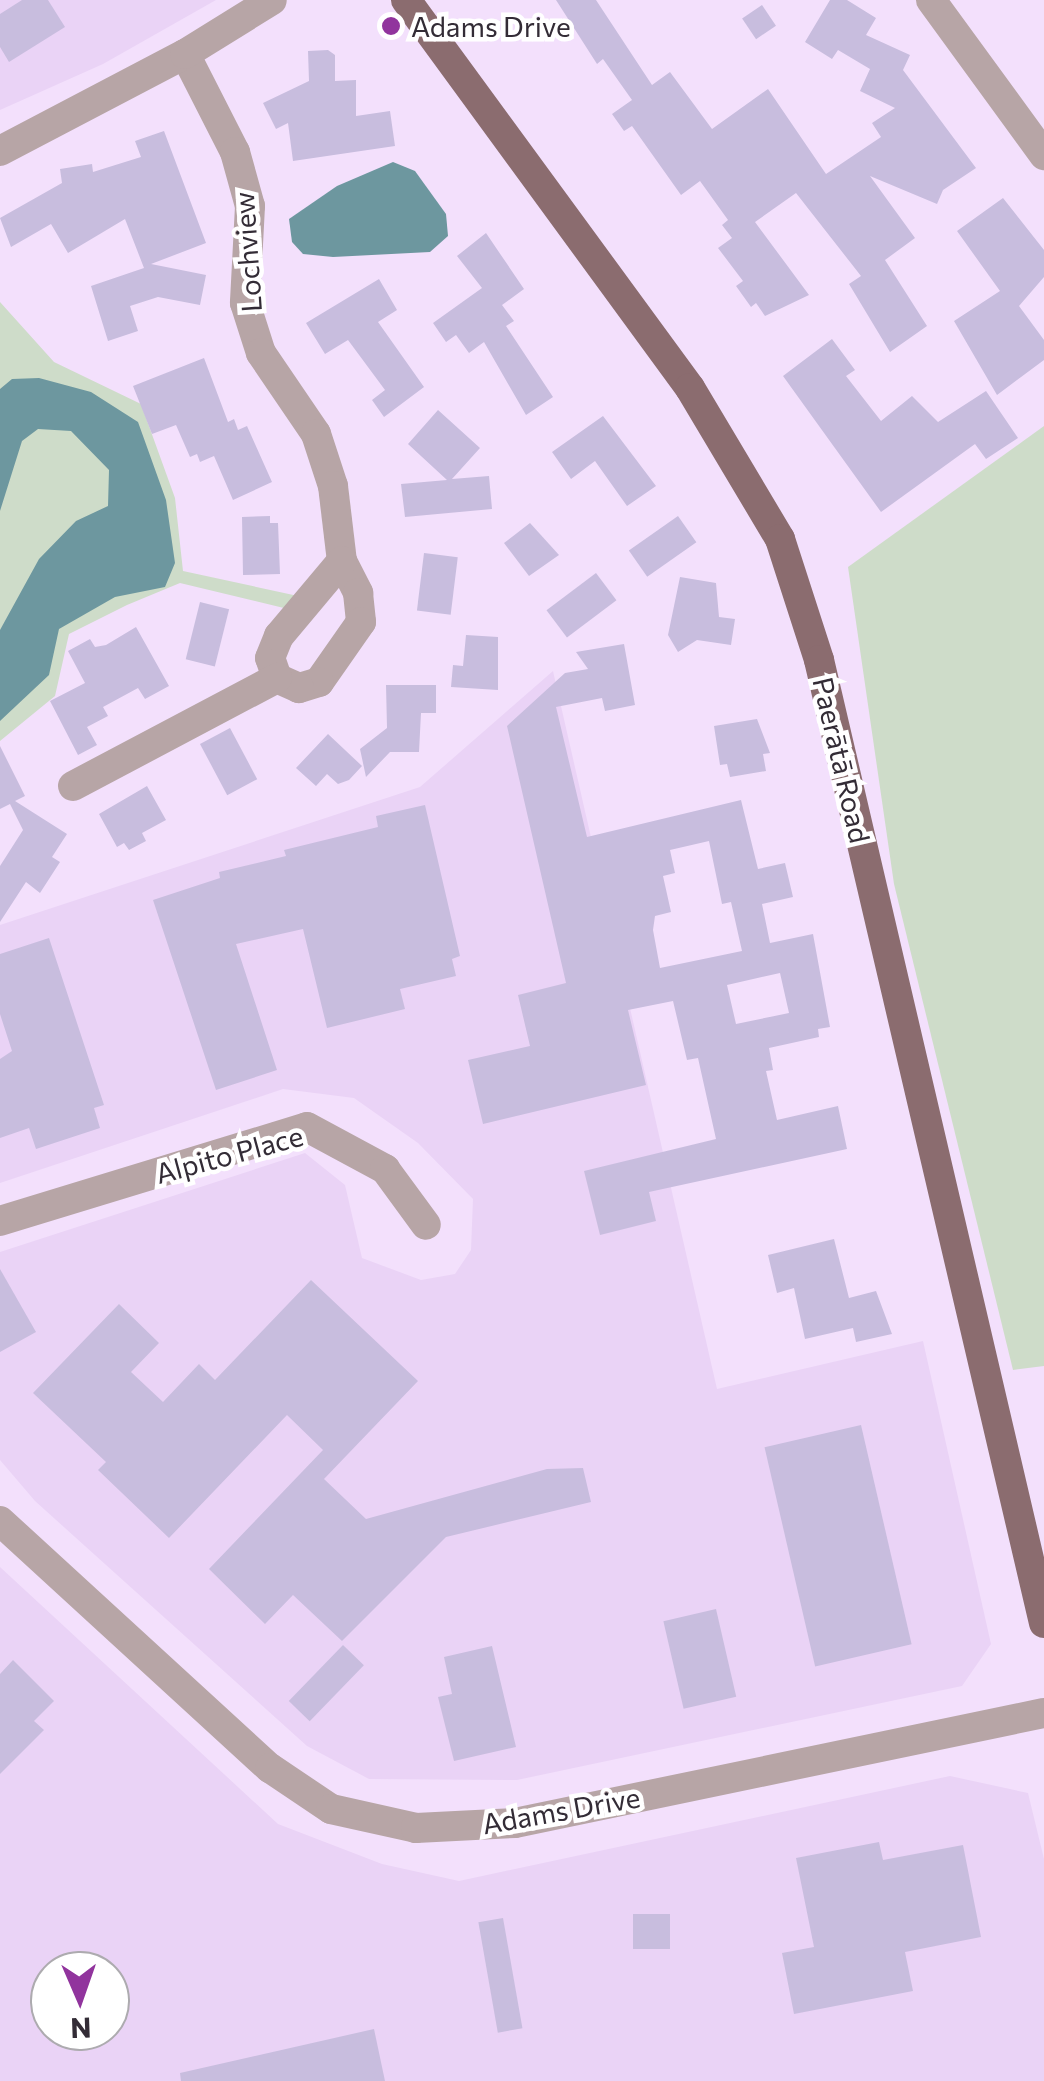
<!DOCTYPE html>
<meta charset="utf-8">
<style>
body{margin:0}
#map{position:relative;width:1044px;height:2081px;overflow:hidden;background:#f3e0fc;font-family:Commissioner,sans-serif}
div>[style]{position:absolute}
.built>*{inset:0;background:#ead3f6}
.green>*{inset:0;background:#cedcc9}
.water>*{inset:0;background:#6d979f}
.building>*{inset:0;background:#c8bdde;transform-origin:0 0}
.minor>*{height:30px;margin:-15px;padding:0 15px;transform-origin:15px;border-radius:15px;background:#b7a5a6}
.major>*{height:30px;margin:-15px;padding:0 15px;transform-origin:15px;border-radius:15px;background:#8b6c6f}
.dots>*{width:28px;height:28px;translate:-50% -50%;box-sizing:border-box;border:5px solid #fff;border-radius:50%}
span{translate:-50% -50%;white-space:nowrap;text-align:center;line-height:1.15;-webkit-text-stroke:9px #fff;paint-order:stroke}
.poi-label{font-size:28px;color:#332c36}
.left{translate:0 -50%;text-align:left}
.street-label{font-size:28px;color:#332c36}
.north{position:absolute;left:30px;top:1951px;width:100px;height:100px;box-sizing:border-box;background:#fff;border:2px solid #adabaf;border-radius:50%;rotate:178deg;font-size:28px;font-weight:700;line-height:40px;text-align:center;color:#332c36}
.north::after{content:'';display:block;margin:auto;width:35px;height:45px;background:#91349d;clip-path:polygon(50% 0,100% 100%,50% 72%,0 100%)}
</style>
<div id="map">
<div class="built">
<i style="clip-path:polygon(0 0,216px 0,103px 64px,0 110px)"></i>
<i style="clip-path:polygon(553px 671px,717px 1389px,923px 1341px,991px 1644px,962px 1686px,517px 1780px,369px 1779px,307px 1746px,35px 1501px,0 1460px,0 1252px,305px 1153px,345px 1185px,362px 1258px,421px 1280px,455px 1274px,471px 1250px,473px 1199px,418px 1143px,354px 1098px,283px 1089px,0 1183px,0 925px,420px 787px)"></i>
<i style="clip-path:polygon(evenodd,0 1567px,278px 1824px,382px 1864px,459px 1881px,950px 1776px,1028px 1793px,1044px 1859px,1044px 2081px,0 2081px,0 1567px,50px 1971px,110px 1971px,110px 2031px,50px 2031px,50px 1971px)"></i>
</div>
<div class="green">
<i style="clip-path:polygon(0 302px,54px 362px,141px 404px,175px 498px,183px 571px,298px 596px,288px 609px,180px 583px,127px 605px,69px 634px,55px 696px,0 741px)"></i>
<i style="clip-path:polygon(1044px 426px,1044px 1366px,1013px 1370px,894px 884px,848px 567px)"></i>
</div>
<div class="water">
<i style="clip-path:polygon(393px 162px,415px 171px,446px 214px,448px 236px,430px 252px,333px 257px,303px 254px,292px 242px,289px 219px,337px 186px)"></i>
<i style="clip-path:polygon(39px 378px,91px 392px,138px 422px,166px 500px,175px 563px,165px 587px,115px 597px,59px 629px,49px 675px,0 721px,0 630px,39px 559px,76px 521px,108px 506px,109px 470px,71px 431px,38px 429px,22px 441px,0 511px,0 389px,12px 379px)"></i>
</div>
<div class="building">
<i style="clip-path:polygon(22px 0,48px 0,65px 27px,9px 62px,0 47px,0 14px)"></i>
<i style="clip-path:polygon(556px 0,596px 0,652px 85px,670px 72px,712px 129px,768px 89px,826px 174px,881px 137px,872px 123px,895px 108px,860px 91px,870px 69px,838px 50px,832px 59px,805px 42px,830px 0,847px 0,876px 18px,866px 35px,910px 55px,903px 70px,976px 168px,943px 190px,937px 204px,870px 176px,915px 238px,885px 260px,927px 326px,890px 352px,849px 284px,861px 276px,796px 193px,755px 222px,809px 295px,765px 316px,756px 303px,751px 307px,736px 286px,743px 281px,718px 248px,732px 238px,722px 225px,728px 220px,700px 181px,681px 195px,632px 126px,624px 131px,612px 114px,632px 100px,603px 59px,597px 64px)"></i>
<i style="left:762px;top:5px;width:25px;height:24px;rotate:56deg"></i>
<i style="clip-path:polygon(328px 50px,335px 55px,335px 81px,356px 80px,356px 116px,390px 111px,395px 146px,293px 161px,288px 123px,276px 129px,263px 103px,309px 81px,308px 51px)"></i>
<i style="clip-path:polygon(164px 131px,206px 243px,151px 264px,206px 275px,200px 305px,158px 297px,130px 306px,138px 331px,108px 341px,91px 286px,144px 268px,125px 219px,68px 253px,51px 224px,11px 247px,0 218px,62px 183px,60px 169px,92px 164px,93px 172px,141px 157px,135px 141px)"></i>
<i style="clip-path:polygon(1003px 198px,1044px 250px,1044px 277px,1019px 306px,1044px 340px,1044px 360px,997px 395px,954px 321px,1000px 291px,957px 231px)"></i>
<i style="clip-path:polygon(486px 233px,524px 289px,502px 305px,514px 321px,506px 326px,553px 397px,526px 415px,484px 342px,469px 353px,456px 335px,446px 342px,433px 323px,482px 288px,457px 256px)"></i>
<i style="clip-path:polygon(379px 279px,397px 310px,378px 322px,424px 387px,384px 417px,372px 400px,385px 390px,348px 340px,325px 354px,306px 323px)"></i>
<i style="clip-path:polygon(832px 339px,855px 370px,846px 376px,881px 421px,912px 396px,938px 422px,986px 391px,1018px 438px,986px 459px,975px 444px,881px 512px,783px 376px)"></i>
<i style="clip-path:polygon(204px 358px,228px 422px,234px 419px,238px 430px,247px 426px,272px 482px,233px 500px,214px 456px,200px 462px,197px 454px,190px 457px,176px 425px,152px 434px,133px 386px)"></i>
<i style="clip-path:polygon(438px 410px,480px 448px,452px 479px,489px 476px,492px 509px,405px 517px,401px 484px,447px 480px,408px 444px)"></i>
<i style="clip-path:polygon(603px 416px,656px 486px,627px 506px,595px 461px,571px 479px,552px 452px)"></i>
<i style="clip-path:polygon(270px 516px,270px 523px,278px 523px,280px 574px,243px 575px,242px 517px)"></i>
<i style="left:678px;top:516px;width:32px;height:60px;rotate:55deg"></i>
<i style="clip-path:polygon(530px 523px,559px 555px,529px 576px,504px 543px)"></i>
<i style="left:424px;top:553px;width:34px;height:58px;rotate:7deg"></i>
<i style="left:596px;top:573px;width:34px;height:62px;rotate:53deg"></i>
<i style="clip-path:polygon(680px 577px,716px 583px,719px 617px,735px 619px,731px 645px,697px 640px,678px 652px,668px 635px)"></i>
<i style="left:200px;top:602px;width:30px;height:59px;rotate:14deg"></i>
<i style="clip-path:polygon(136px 627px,169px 686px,145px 699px,138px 688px,103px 707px,108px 716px,87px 727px,97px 745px,78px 755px,50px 701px,85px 683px,68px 651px,90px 639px,95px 647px,106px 645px)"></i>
<i style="clip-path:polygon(466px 635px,498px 637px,498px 690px,451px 687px,453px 665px,463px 666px)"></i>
<i style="clip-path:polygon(evenodd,624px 644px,635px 705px,605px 711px,602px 698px,556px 707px,587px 837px,741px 800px,758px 869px,785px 863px,793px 897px,762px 904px,770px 943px,813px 934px,830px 1027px,818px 1029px,819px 1037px,769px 1048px,773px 1070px,766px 1071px,777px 1120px,838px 1106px,847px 1149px,649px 1192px,656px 1221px,600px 1235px,584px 1171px,716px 1139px,698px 1058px,687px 1060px,673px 1001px,628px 1010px,646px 1085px,483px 1124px,468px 1060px,530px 1046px,518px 995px,566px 983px,507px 726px,565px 673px,588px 669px,576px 652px,624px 644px,709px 841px,722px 904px,731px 902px,742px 951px,660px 968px,653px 930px,655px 916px,671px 912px,663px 876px,675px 873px,670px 850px,709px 841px,624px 644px,780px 973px,789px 1013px,736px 1024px,727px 985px,780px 973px)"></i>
<i style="clip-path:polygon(386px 685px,436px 685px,436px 713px,421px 713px,419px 752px,390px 752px,366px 777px,360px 749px,387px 728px)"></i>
<i style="clip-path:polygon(757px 719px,770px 753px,763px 754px,766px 771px,730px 777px,727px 764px,720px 765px,714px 726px)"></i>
<i style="left:230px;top:728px;width:58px;height:34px;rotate:62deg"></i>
<i style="clip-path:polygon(328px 734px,362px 766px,349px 780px,338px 784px,327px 774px,316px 786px,296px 768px)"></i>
<i style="clip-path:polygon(0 746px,25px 796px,15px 801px,67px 834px,52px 857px,60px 862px,40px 893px,26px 882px,0 922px,0 866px,23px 830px,10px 804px,0 809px)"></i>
<i style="clip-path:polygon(147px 786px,166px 820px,142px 833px,146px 841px,129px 850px,124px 843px,117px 847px,99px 814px)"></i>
<i style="clip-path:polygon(425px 805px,460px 956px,452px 959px,456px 976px,400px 989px,405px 1009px,327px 1028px,303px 929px,236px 944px,277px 1070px,216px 1090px,153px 900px,220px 878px,219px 872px,286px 856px,284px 850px,378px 827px,376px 816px)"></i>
<i style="clip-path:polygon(49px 938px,104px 1105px,94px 1108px,100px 1128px,36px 1149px,29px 1128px,0 1138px,0 1059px,12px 1051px,0 1014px,0 954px)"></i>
<i style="clip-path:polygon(834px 1239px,849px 1298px,876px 1291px,892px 1334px,856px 1342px,853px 1328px,805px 1339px,794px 1288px,777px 1293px,768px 1255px)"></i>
<i style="clip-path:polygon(0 1269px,36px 1332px,0 1352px)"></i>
<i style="clip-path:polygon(311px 1280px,418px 1381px,324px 1479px,366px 1519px,547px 1469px,583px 1468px,591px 1502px,446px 1537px,342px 1641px,293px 1595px,265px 1624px,209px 1569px,323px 1450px,287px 1415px,169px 1538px,98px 1470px,106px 1462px,33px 1393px,119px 1304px,159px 1343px,131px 1372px,163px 1402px,199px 1364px,215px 1380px)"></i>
<i style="left:861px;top:1425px;width:225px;height:99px;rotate:77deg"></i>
<i style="left:716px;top:1609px;width:90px;height:54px;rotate:77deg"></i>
<i style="left:343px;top:1645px;width:29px;height:78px;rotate:44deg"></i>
<i style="clip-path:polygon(492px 1646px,516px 1747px,454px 1761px,438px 1697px,452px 1694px,444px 1657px)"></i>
<i style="clip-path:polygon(13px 1660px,54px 1701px,34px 1721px,44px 1730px,0 1774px,0 1674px)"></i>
<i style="clip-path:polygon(879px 1842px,883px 1860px,963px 1845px,981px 1937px,905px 1952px,913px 1991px,794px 2014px,782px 1953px,814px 1947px,796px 1858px)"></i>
<i style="left:670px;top:1914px;width:35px;height:37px;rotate:90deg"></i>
<i style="left:503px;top:1918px;width:112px;height:25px;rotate:80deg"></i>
<i style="clip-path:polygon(374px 2029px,385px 2081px,181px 2081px,180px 2073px)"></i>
</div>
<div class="minor">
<i style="left:931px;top:0;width:192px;rotate:53.9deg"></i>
<i style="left:185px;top:54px;width:110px;rotate:63deg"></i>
<i style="left:235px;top:152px;width:56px;rotate:74.5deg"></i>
<i style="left:250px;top:206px;width:97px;rotate:93deg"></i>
<i style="left:245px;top:303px;width:52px;rotate:72.3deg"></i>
<i style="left:261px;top:353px;width:98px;rotate:55.8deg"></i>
<i style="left:316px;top:434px;width:55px;rotate:71.9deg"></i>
<i style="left:333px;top:486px;width:76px;rotate:83.2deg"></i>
<i style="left:342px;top:561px;width:36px;rotate:63deg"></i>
<i style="left:358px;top:593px;width:29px;rotate:84deg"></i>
<i style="left:361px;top:622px;width:73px;rotate:125deg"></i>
<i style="left:319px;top:682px;width:21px;rotate:163deg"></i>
<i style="left:299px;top:688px;width:24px;rotate:-156deg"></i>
<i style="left:277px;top:678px;width:21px;rotate:-109deg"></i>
<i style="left:270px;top:658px;width:24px;rotate:-68deg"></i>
<i style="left:279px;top:636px;width:98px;rotate:-50deg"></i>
<i style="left:0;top:151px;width:209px;rotate:-27.7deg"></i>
<i style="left:185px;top:54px;width:102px;rotate:-31.8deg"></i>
<i style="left:73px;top:786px;width:231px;rotate:-27.9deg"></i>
<i style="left:0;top:1221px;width:321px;rotate:-17deg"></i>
<i style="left:307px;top:1127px;width:89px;rotate:28.3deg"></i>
<i style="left:385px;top:1169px;width:69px;rotate:53.8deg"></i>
<i style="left:0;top:1521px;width:366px;rotate:42.5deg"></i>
<i style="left:270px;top:1768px;width:73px;rotate:33.9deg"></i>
<i style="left:331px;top:1809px;width:87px;rotate:12.6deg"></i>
<i style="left:416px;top:1828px;width:99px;rotate:-2.9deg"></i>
<i style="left:515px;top:1823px;width:540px;rotate:-11.75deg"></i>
</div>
<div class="major">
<i style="left:406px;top:0;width:481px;rotate:53.8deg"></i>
<i style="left:690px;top:388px;width:176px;rotate:59.2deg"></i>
<i style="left:780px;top:539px;width:127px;rotate:72.1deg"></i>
<i style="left:819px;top:660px;width:989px;rotate:76.85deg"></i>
</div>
<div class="dots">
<i style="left:391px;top:26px;background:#91349d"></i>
</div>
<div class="poi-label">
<span class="left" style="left:411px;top:26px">Adams Drive</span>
</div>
<div class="street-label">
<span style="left:247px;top:252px;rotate:-94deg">Lochview</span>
<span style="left:842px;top:760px;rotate:77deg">Paerātā Road</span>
<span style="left:229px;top:1154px;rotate:-15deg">Alpito Place</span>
<span style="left:561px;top:1810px;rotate:-10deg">Adams Drive</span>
</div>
<div class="north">N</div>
</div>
